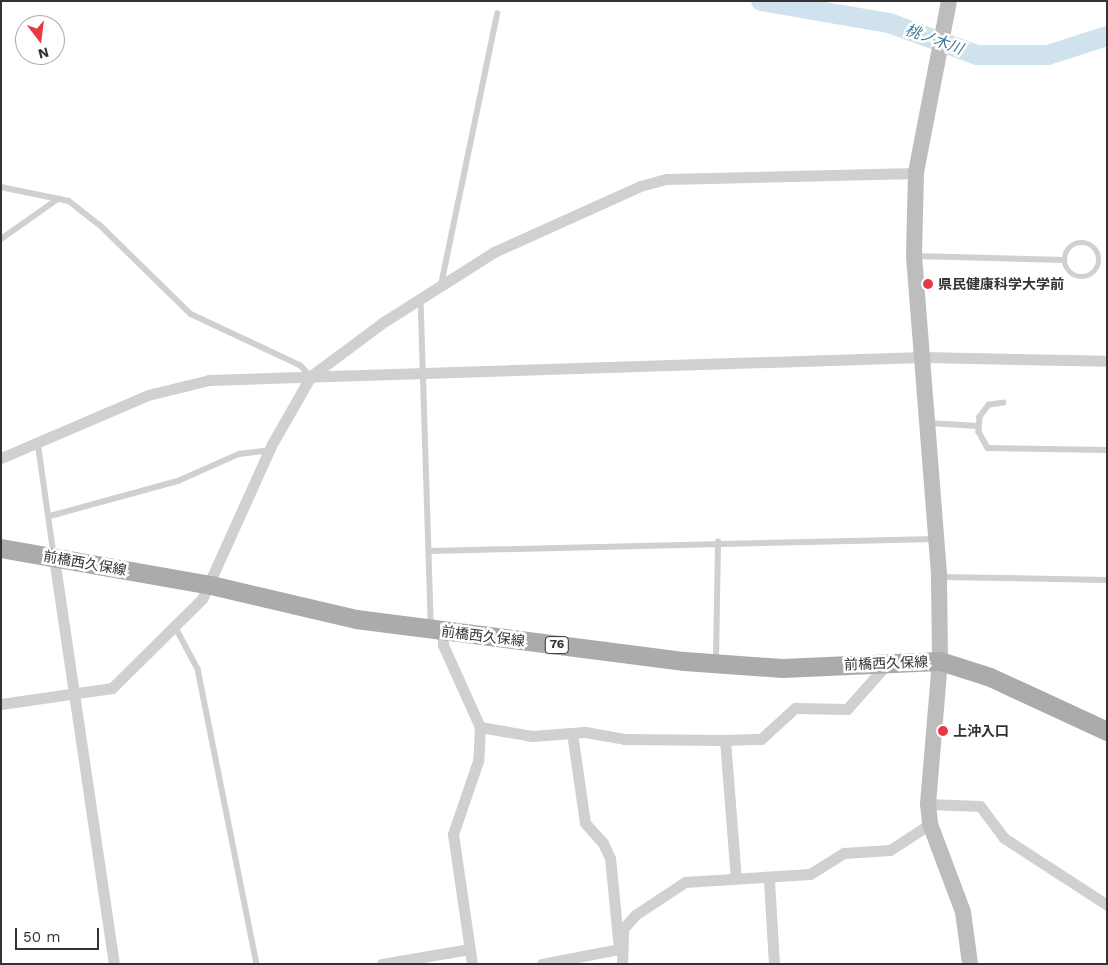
<!DOCTYPE html>
<meta charset="utf-8">
<style>
body{margin:0}
#map{position:relative;width:1108px;height:965px;overflow:hidden;background:#fff;font-family:"Work Sans","Noto Sans JP",sans-serif}
div>[style]{position:absolute}
.river>*{height:20px;margin:-10px;padding:0 10px;transform-origin:10px;border-radius:10px;background:#cfe2ee}
.lane>*{height:5.5px;margin:-2.75px;padding:0 2.75px;transform-origin:2.75px;border-radius:2.75px;background:#d0d0d0}
.lane>.ring{margin:-2.75px;padding:0;box-sizing:content-box;background:none;border:5.5px solid #d0d0d0;border-radius:50%}
.street>*{height:11px;margin:-5.5px;padding:0 5.5px;transform-origin:5.5px;border-radius:5.5px;background:#d0d0d0}
.secondary>*{height:16px;margin:-8px;padding:0 8px;transform-origin:8px;border-radius:8px;background:#bdbdbd}
.primary>*{height:19px;margin:-9.5px;padding:0 9.5px;transform-origin:9.5px;border-radius:9.5px;background:#ababab}
.dots>*{width:14px;height:14px;translate:-50% -50%;box-sizing:border-box;border:2px solid #fff;border-radius:50%}
span{translate:-50% -50%;white-space:nowrap;text-align:center;line-height:1.15;-webkit-text-stroke:5px #fff;paint-order:stroke}
.shield-label span{padding:1px 4px;background:#fff;border:1px solid;border-radius:4px;-webkit-text-stroke-width:0}
.shield-label{font-size:12px;color:#333;font-weight:700}
.poi-label{font-size:14px;color:#333;font-weight:700}
.left{translate:0 -50%;text-align:left}
.street-label{font-size:14px;color:#333}
.water-label{font-size:15px;color:#3f7597;font-style:italic}
.frame{position:absolute;inset:0;border:2px solid #333;pointer-events:none}
.north{position:absolute;left:15px;top:15px;width:50px;height:50px;box-sizing:border-box;background:#fff;border:1px solid #adadad;border-radius:50%;rotate:165deg;font-size:14px;font-weight:700;line-height:20px;text-align:center;color:#333}
.north::after{content:'';display:block;margin:auto;width:18px;height:22px;background:#e63946;clip-path:polygon(50% 0,100% 100%,50% 72%,0 100%)}
.scale{position:absolute;left:15px;top:928px;width:84px;height:22px;box-sizing:border-box;border:2px solid #333;border-top:0;padding-left:6px;font-size:15px;line-height:18px;white-space:nowrap;color:#333;-webkit-text-stroke:4px #fff;paint-order:stroke}
</style>
<div id="map">
<div class="river">
<i style="left:761px;top:1px;width:130px;rotate:9.8deg"></i>
<i style="left:889px;top:23px;width:94px;rotate:20deg"></i>
<i style="left:977px;top:55px;width:71px"></i>
<i style="left:1048px;top:55px;width:62px;rotate:-17.9deg"></i>
</div>
<div class="lane">
<i style="left:1px;top:187px;width:69px;rotate:11.6deg"></i>
<i style="left:69px;top:201px;width:39px;rotate:38deg"></i>
<i style="left:100px;top:225px;width:127px;rotate:44.4deg"></i>
<i style="left:191px;top:314px;width:120px;rotate:25.1deg"></i>
<i style="left:300px;top:365px;width:16px;rotate:45deg"></i>
<i style="left:1px;top:239px;width:70px;rotate:-35.1deg"></i>
<i class="ring" style="left:1065px;top:243px;width:28.5px;height:28.5px"></i>
<i style="left:917px;top:256px;width:147px;rotate:1.6deg"></i>
<i style="left:441px;top:285px;width:277px;rotate:-78.3deg"></i>
<i style="left:421px;top:299px;width:327px;rotate:88.2deg"></i>
<i style="left:1004px;top:403px;width:15px;rotate:172deg"></i>
<i style="left:989px;top:405px;width:15px;rotate:127deg"></i>
<i style="left:980px;top:417px;width:15px;rotate:94deg"></i>
<i style="left:979px;top:432px;width:18px;rotate:61deg"></i>
<i style="left:988px;top:448px;width:119px;rotate:1deg"></i>
<i style="left:928px;top:423px;width:50px;rotate:3.4deg"></i>
<i style="left:38px;top:442px;width:113px;rotate:81.9deg"></i>
<i style="left:50px;top:516px;width:133px;rotate:-15.3deg"></i>
<i style="left:178px;top:481px;width:67px;rotate:-23.9deg"></i>
<i style="left:239px;top:454px;width:31px;rotate:-7deg"></i>
<i style="left:430px;top:551px;width:506px;rotate:-1.36deg"></i>
<i style="left:941px;top:577px;width:166px;rotate:1deg"></i>
<i style="left:176px;top:628px;width:47px;rotate:61.8deg"></i>
<i style="left:198px;top:669px;width:301px;rotate:78.7deg"></i>
<i style="left:716px;top:659px;width:117px;rotate:-89deg"></i>
</div>
<div class="street">
<i style="left:1px;top:458px;width:160px;rotate:-23.2deg"></i>
<i style="left:148px;top:395px;width:63px;rotate:-13.8deg"></i>
<i style="left:209px;top:380px;width:714px;rotate:-1.85deg"></i>
<i style="left:923px;top:357px;width:184px;rotate:1.2deg"></i>
<i style="left:54px;top:558px;width:410px;rotate:81.6deg"></i>
<i style="left:443px;top:631px;width:14px;rotate:90deg"></i>
<i style="left:443px;top:645px;width:90px;rotate:65.7deg"></i>
<i style="left:480px;top:727px;width:34px;rotate:93deg"></i>
<i style="left:478px;top:761px;width:77px;rotate:108.9deg"></i>
<i style="left:453px;top:834px;width:131px;rotate:81.7deg"></i>
<i style="left:1px;top:704px;width:112px;rotate:-8.2deg"></i>
<i style="left:112px;top:688px;width:127px;rotate:-44.7deg"></i>
<i style="left:202px;top:599px;width:170px;rotate:-65.7deg"></i>
<i style="left:272px;top:444px;width:78px;rotate:-60.2deg"></i>
<i style="left:311px;top:376px;width:89px;rotate:-36.7deg"></i>
<i style="left:382px;top:323px;width:133px;rotate:-32.4deg"></i>
<i style="left:494px;top:252px;width:160px;rotate:-24.3deg"></i>
<i style="left:640px;top:186px;width:28px;rotate:-15deg"></i>
<i style="left:667px;top:179px;width:249px;rotate:-1.4deg"></i>
<i style="left:480px;top:727px;width:53px;rotate:9.8deg"></i>
<i style="left:532px;top:736px;width:53px;rotate:-4.3deg"></i>
<i style="left:585px;top:732px;width:40px;rotate:10deg"></i>
<i style="left:624px;top:739px;width:101px;rotate:0.6deg"></i>
<i style="left:725px;top:740px;width:139px;rotate:85.5deg"></i>
<i style="left:725px;top:740px;width:36px;rotate:-2deg"></i>
<i style="left:761px;top:739px;width:46px;rotate:-42.4deg"></i>
<i style="left:795px;top:708px;width:52px;rotate:1.1deg"></i>
<i style="left:847px;top:709px;width:62px;rotate:-48.3deg"></i>
<i style="left:928px;top:804px;width:52px;rotate:2.2deg"></i>
<i style="left:980px;top:806px;width:40px;rotate:53deg"></i>
<i style="left:1004px;top:838px;width:123px;rotate:33deg"></i>
<i style="left:769px;top:880px;width:84px;rotate:86.6deg"></i>
<i style="left:382px;top:964px;width:89px;rotate:-9.7deg"></i>
<i style="left:542px;top:964px;width:78px;rotate:-11deg"></i>
<i style="left:619px;top:949px;width:91px;rotate:-95.6deg"></i>
<i style="left:610px;top:858px;width:17px;rotate:-115deg"></i>
<i style="left:603px;top:843px;width:27px;rotate:-132deg"></i>
<i style="left:585px;top:823px;width:91px;rotate:-98.2deg"></i>
<i style="left:622px;top:964px;width:35px;rotate:-88deg"></i>
<i style="left:623px;top:929px;width:18px;rotate:-49deg"></i>
<i style="left:635px;top:915px;width:60px;rotate:-33.4deg"></i>
<i style="left:685px;top:882px;width:125px;rotate:-3.7deg"></i>
<i style="left:810px;top:874px;width:40px;rotate:-32deg"></i>
<i style="left:844px;top:853px;width:46px;rotate:-3.7deg"></i>
<i style="left:890px;top:850px;width:48px;rotate:-33deg"></i>
</div>
<div class="secondary">
<i style="left:949px;top:1px;width:175px;rotate:100.9deg"></i>
<i style="left:916px;top:173px;width:83px;rotate:91.4deg"></i>
<i style="left:914px;top:256px;width:322px;rotate:85.5deg"></i>
<i style="left:939px;top:577px;width:84px;rotate:89.3deg"></i>
<i style="left:940px;top:661px;width:144px;rotate:94.8deg"></i>
<i style="left:928px;top:804px;width:20px;rotate:84deg"></i>
<i style="left:930px;top:824px;width:94px;rotate:69.4deg"></i>
<i style="left:963px;top:912px;width:52px;rotate:82.3deg"></i>
</div>
<div class="primary">
<i style="left:1px;top:548px;width:213px;rotate:10deg"></i>
<i style="left:211px;top:585px;width:149px;rotate:13.2deg"></i>
<i style="left:356px;top:619px;width:331px;rotate:7.3deg"></i>
<i style="left:684px;top:661px;width:98px;rotate:4.1deg"></i>
<i style="left:782px;top:668px;width:158px;rotate:-2.5deg"></i>
<i style="left:940px;top:661px;width:52px;rotate:17.7deg"></i>
<i style="left:990px;top:677px;width:129px;rotate:24.8deg"></i>
</div>
<div class="dots">
<i style="left:928px;top:284px;background:#e63946"></i>
<i style="left:943px;top:731px;background:#e63946"></i>
</div>
<div class="shield-label">
<span style="left:557px;top:645px">76</span>
</div>
<div class="poi-label">
<span class="left" style="left:938px;top:284px">県民健康科学大学前</span>
<span class="left" style="left:953px;top:731px">上沖入口</span>
</div>
<div class="street-label">
<span style="left:85px;top:563px;rotate:10deg">前橋西久保線</span>
<span style="left:483px;top:636px;rotate:7deg">前橋西久保線</span>
<span style="left:886px;top:663px;rotate:-2deg">前橋西久保線</span>
</div>
<div class="water-label">
<span style="left:934px;top:40px;rotate:20deg">桃ノ木川</span>
</div>
<div class="frame"></div>
<div class="north">N</div>
<div class="scale">50 m</div>
</div>
